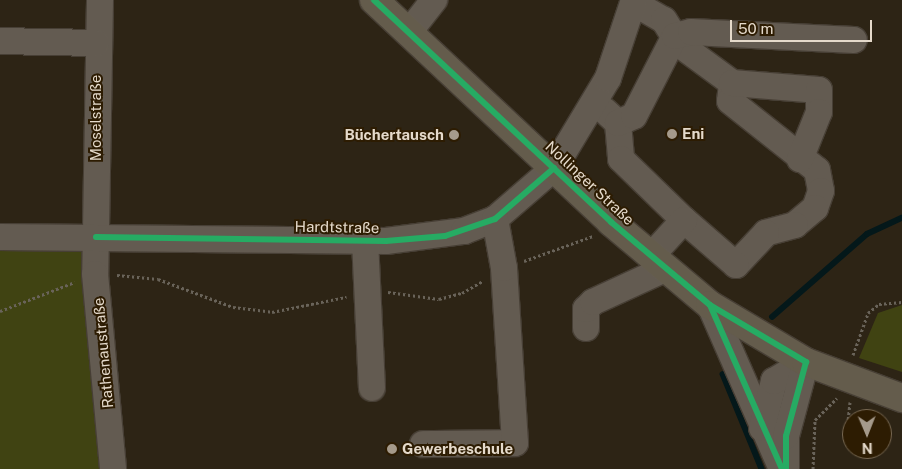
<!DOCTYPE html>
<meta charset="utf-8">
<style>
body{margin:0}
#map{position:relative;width:902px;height:469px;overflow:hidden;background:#2d2415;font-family:"Public Sans",sans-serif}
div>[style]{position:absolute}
.green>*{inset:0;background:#404312}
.stream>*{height:5.5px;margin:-2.75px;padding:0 2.75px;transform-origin:2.75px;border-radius:2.75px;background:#04181a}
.path>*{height:3px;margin-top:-1.5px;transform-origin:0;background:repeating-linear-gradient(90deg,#696359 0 2.5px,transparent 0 5px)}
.roads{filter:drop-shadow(1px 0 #473f35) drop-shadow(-1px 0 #473f35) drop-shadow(0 1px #473f35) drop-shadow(0 -1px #473f35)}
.minor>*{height:26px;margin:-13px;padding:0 13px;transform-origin:13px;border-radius:13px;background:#635b51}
.major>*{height:28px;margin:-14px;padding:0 14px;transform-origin:14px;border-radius:14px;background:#645c4c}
.cycleway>*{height:6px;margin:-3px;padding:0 3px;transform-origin:3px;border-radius:3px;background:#26ab63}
.dots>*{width:14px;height:14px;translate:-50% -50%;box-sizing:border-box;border:2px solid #2d1c02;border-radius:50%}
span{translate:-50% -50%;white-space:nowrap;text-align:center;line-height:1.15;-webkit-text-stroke:4px #2d1c02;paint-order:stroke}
.street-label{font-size:15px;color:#e5dacb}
.poi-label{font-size:15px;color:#e5dacb;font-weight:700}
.left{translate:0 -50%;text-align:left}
.right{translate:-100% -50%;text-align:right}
.north{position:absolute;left:842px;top:409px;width:50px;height:50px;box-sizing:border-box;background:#2d1c02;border:1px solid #776852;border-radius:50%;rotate:179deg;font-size:14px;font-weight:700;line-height:20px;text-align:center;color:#e5dacb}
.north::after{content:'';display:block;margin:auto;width:18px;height:22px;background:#a59a8b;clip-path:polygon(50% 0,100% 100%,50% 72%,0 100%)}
.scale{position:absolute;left:730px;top:20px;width:142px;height:22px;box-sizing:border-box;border:2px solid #e5dacb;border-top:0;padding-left:6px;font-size:15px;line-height:18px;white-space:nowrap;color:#e5dacb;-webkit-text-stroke:4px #2d1c02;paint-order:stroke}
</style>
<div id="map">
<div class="green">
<i style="clip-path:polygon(85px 247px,106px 469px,0 469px,0 248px)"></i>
<i style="clip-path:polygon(902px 305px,902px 372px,859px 358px,878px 313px)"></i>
</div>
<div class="stream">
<i style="left:772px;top:317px;width:126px;rotate:-41.1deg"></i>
<i style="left:867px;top:234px;width:38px;rotate:-25deg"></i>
<i style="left:723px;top:374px;width:103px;rotate:67.7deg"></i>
</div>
<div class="path">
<i style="left:524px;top:261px;width:73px;rotate:-19.9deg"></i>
<i style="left:117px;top:275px;width:41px;rotate:5.6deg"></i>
<i style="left:158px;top:279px;width:80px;rotate:20.5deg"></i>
<i style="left:233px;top:307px;width:39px;rotate:7deg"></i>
<i style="left:272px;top:312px;width:76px;rotate:-11.5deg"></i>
<i style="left:388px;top:292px;width:51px;rotate:7.8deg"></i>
<i style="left:439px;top:299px;width:24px;rotate:-15deg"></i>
<i style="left:462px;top:293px;width:24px;rotate:-30deg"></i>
<i style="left:0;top:311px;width:80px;rotate:-21.1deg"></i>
<i style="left:853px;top:355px;width:45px;rotate:-70.3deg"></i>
<i style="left:868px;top:313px;width:14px;rotate:-39deg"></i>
<i style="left:879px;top:304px;width:23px;rotate:-5deg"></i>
<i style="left:850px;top:402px;width:30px;rotate:96deg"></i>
<i style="left:847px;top:432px;width:6px;rotate:31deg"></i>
<i style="left:813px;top:469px;width:49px;rotate:-87.7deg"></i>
<i style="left:815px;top:420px;width:31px;rotate:-45deg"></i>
</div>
<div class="roads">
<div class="minor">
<i style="left:100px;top:0;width:274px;rotate:91deg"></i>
<i style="left:95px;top:274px;width:196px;rotate:84.7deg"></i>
<i style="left:634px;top:3px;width:34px;rotate:30deg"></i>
<i style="left:664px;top:20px;width:28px;rotate:58deg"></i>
<i style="left:679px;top:44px;width:66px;rotate:36.3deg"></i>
<i style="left:732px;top:83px;width:18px;rotate:96deg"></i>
<i style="left:730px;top:101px;width:111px;rotate:38.4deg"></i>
<i style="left:817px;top:170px;width:21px;rotate:79deg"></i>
<i style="left:821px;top:191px;width:18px;rotate:109deg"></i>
<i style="left:815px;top:208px;width:26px;rotate:140deg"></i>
<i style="left:795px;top:225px;width:30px;rotate:165deg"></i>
<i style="left:766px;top:233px;width:44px;rotate:133.2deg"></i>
<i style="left:736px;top:265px;width:69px;rotate:-139.1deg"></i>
<i style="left:409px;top:32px;width:41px;rotate:-52deg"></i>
<i style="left:0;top:41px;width:96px;rotate:1.2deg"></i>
<i style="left:732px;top:83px;width:87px;rotate:4.6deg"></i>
<i style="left:819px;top:90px;width:22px;rotate:90deg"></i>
<i style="left:819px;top:112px;width:51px;rotate:112deg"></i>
<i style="left:605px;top:111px;width:18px;rotate:43deg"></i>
<i style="left:618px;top:123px;width:36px;rotate:85deg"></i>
<i style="left:621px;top:159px;width:88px;rotate:44.1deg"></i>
<i style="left:684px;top:220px;width:47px;rotate:132.4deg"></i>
<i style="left:618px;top:123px;width:17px;rotate:-24deg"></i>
<i style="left:634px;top:116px;width:90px;rotate:-62.9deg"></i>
<i style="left:675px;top:36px;width:16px;rotate:-14deg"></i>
<i style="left:691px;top:32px;width:163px;rotate:2.8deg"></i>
<i style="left:0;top:237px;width:386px;rotate:0.6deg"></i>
<i style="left:386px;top:241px;width:79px;rotate:-7.3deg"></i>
<i style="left:464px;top:231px;width:33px;rotate:-21deg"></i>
<i style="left:495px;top:219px;width:78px;rotate:-40.8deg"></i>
<i style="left:554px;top:168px;width:105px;rotate:-59deg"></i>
<i style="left:608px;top:78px;width:82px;rotate:-71.6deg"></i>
<i style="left:365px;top:240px;width:148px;rotate:87.3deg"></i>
<i style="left:710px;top:305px;width:179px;rotate:66.3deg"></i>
<i style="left:586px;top:328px;width:19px;rotate:-90deg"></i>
<i style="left:586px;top:309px;width:10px;rotate:-45deg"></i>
<i style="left:593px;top:302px;width:81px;rotate:-24.7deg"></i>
<i style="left:762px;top:428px;width:49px;rotate:-75.7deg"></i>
<i style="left:774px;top:381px;width:37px;rotate:-31deg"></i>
<i style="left:423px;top:444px;width:92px;rotate:-0.6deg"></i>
<i style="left:515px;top:443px;width:175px;rotate:-93.6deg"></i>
<i style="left:504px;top:268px;width:50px;rotate:-100.4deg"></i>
<i style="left:786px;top:469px;width:33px;rotate:-90deg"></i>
<i style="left:786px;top:436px;width:77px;rotate:-74.9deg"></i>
</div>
<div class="major">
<i style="left:374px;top:0;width:325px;rotate:43.1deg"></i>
<i style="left:611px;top:222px;width:129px;rotate:40deg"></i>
<i style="left:710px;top:305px;width:112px;rotate:30.7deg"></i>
<i style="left:806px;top:362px;width:103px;rotate:20.6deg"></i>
</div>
</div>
<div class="cycleway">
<i style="left:374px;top:0;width:325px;rotate:43.1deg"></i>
<i style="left:611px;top:222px;width:129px;rotate:40deg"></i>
<i style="left:710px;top:305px;width:112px;rotate:30.7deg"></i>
<i style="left:806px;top:362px;width:77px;rotate:105.1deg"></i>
<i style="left:786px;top:436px;width:33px;rotate:90deg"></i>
<i style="left:96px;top:237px;width:290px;rotate:0.8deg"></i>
<i style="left:386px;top:241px;width:59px;rotate:-4.8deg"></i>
<i style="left:445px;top:236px;width:53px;rotate:-18.8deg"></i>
<i style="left:495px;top:219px;width:78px;rotate:-40.8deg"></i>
<i style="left:710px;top:305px;width:179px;rotate:66.3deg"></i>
</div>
<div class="dots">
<i style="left:672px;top:134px;background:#a59a8b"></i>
<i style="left:454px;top:135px;background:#a59a8b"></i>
<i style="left:392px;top:449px;background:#a59a8b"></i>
</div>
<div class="street-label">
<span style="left:96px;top:118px;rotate:-90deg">Moselstraße</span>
<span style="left:590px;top:183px;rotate:43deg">Nollinger Straße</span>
<span style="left:337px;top:227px;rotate:1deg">Hardtstraße</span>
<span style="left:103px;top:353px;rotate:-95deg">Rathenaustraße</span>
</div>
<div class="poi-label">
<span class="left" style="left:682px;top:134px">Eni</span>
<span class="right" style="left:444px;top:135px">Büchertausch</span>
<span class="left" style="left:402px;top:449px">Gewerbeschule</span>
</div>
<div class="north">N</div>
<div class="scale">50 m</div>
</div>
